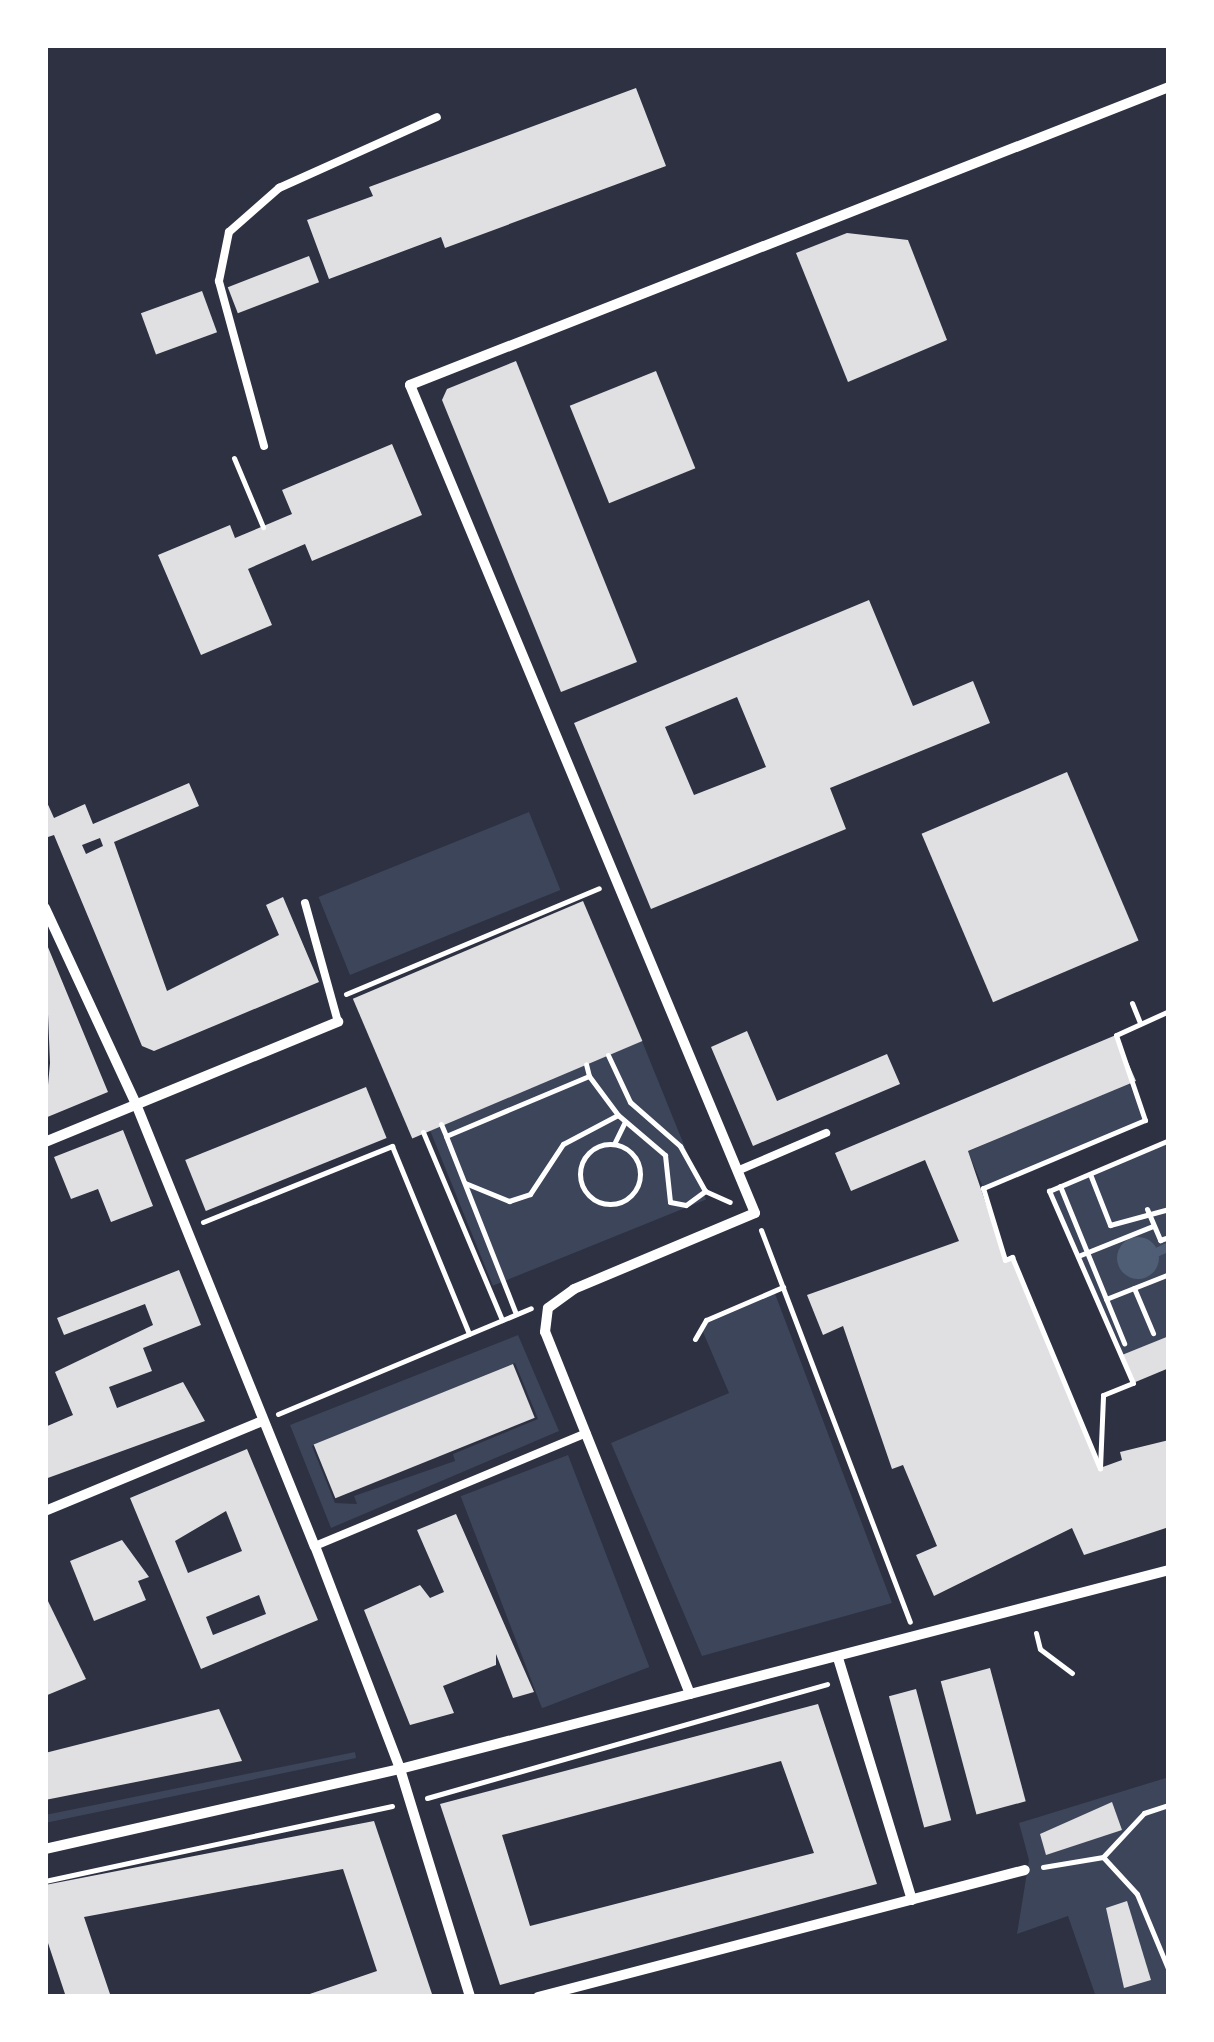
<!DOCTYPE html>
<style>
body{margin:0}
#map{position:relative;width:1214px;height:2042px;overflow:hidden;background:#2d3142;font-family:Poppins,sans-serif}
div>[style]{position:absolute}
.green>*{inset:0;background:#3c4559;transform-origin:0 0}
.water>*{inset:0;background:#4f5d75}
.round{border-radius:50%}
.stream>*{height:9px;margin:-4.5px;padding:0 4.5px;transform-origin:4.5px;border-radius:4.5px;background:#4f5d75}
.building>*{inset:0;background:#e0e0e3;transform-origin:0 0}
.path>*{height:5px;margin:-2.5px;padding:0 2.5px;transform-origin:2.5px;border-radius:2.5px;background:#fff}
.path>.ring{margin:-2.5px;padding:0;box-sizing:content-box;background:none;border:5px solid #fff;border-radius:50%}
.service>*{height:8px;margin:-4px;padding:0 4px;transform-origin:4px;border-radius:4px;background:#fff}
.minor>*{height:10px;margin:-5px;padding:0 5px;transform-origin:5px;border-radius:5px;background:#fff}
span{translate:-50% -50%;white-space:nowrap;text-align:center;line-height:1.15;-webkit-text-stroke:8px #fff;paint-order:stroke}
.frame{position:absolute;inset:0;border:48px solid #fff;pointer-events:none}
</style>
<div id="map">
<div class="green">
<i style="left:529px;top:812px;width:84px;height:227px;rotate:68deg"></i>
<i style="left:642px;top:1041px;width:171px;height:230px;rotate:68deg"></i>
<i style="left:1129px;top:1083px;width:40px;height:175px;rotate:67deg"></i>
<i style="clip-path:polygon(1169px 1140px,1169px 1368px,1133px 1383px,1049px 1191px)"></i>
<i style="clip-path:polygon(774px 1291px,892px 1603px,702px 1656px,611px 1443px,729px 1393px,700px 1325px)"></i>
<i style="clip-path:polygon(evenodd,518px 1335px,559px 1431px,331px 1528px,290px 1425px,518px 1335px,515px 1363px,538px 1419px,453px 1454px,455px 1461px,354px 1496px,357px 1504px,335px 1503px,312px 1446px,515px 1363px)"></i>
<i style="left:568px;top:1455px;width:227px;height:115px;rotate:69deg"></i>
<i style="clip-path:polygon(355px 1752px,356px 1758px,45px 1823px,45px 1815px)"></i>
<i style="clip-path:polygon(1169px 1777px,1169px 1997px,1096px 1997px,1068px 1916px,1017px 1934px,1029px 1860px,1019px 1823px)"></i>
</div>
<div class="water">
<i class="round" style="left:1117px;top:1237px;width:42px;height:42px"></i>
</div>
<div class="stream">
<i style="left:1156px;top:1252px;width:14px;rotate:-25deg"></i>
</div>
<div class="building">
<i style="clip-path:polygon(636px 88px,666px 166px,445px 248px,441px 237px,329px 279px,307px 220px,373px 196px,369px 187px)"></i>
<i style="clip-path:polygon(847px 233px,908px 240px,947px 340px,848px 382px,796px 253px)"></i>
<i style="left:309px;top:256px;width:28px;height:87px;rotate:69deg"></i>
<i style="left:202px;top:291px;width:44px;height:65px;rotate:70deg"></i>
<i style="clip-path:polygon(516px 361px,637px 662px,561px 692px,442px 400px,447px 389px)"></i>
<i style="left:656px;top:371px;width:105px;height:93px;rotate:68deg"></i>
<i style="clip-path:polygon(392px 444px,422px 515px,312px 561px,305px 544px,248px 569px,272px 625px,201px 655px,158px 555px,230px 525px,235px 538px,292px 514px,282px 490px)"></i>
<i style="clip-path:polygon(evenodd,869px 600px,913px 706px,973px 681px,990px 723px,830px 788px,846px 829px,651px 909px,574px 723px,869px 600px,737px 697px,766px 767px,694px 795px,665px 727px,737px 697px)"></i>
<i style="left:1067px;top:772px;width:183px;height:158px;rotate:67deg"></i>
<i style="clip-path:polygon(evenodd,189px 783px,199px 806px,114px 842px,167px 991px,279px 935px,266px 905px,283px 897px,319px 982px,154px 1051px,142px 1046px,54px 835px,45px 838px,45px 798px,54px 818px,85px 804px,93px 824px,189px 783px,100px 838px,103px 846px,86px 854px,82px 845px,100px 838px)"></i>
<i style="left:583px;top:901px;width:152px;height:250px;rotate:67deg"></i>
<i style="clip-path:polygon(45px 940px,108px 1092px,45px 1118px,50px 1063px)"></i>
<i style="clip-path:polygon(747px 1031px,777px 1101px,887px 1054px,900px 1084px,753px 1146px,711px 1047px)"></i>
<i style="clip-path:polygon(1116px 1035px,1136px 1081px,968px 1151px,1005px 1260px,1012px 1257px,1100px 1468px,1122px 1460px,1120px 1452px,1169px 1440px,1169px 1527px,1084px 1555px,1072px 1528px,934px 1596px,916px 1555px,937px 1546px,903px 1465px,892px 1469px,843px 1326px,823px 1335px,807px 1295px,959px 1241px,925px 1160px,851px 1191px,835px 1153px)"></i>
<i style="left:366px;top:1087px;width:55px;height:195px;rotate:68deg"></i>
<i style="clip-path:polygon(123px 1130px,153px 1206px,111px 1222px,98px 1189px,71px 1199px,54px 1157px)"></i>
<i style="clip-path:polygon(179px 1270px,201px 1325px,143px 1348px,152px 1371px,109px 1387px,117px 1408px,183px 1382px,205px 1421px,45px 1479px,45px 1427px,73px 1415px,55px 1372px,153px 1325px,145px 1304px,64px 1335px,57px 1318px)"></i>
<i style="clip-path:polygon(1169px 1336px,1169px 1368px,1133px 1383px,1122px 1355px)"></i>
<i style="left:513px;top:1364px;width:58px;height:215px;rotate:68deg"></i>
<i style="clip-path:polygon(evenodd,247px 1449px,318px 1620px,201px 1669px,130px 1498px,247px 1449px,226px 1511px,242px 1551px,188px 1573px,175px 1541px,226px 1511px,247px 1449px,259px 1595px,266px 1614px,213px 1635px,206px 1617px,259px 1595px)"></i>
<i style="clip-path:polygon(456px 1514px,534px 1692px,513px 1698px,496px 1654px,496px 1665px,443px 1686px,454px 1713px,410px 1725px,364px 1610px,420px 1585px,430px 1598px,444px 1592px,417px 1530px)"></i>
<i style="clip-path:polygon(122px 1540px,149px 1577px,138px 1581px,146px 1600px,94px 1621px,70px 1561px)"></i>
<i style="clip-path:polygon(45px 1595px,86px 1679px,45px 1696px)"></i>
<i style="left:990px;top:1668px;width:138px;height:51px;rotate:75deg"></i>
<i style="left:916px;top:1689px;width:136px;height:28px;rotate:75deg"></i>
<i style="clip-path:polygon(evenodd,818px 1704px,877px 1884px,500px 1985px,440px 1804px,818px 1704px,781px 1761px,814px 1853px,530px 1926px,502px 1835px,781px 1761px)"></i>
<i style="clip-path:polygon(219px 1709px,242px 1761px,45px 1800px,45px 1753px)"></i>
<i style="clip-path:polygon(1112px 1802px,1122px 1830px,1046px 1855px,1040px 1834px)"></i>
<i style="clip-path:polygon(374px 1821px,433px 1997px,301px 1997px,377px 1971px,343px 1869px,84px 1917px,111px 1997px,66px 1997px,45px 1934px,45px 1885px)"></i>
<i style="clip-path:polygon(1127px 1901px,1151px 1980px,1124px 1988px,1106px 1908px)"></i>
</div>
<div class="path">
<i style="left:234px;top:458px;width:75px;rotate:67.2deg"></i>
<i style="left:346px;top:994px;width:274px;rotate:-22.7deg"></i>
<i style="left:1132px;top:1003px;width:22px;rotate:68deg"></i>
<i style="left:1169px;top:1011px;width:58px;rotate:155.6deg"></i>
<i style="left:1116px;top:1035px;width:90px;rotate:71.2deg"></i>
<i style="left:1145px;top:1120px;width:176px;rotate:157.2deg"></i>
<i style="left:983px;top:1188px;width:75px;rotate:73deg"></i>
<i style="left:1005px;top:1260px;width:8px;rotate:-23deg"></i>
<i style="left:1012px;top:1257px;width:229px;rotate:67.4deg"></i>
<i style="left:1100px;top:1468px;width:73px;rotate:-87.6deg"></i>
<i style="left:1103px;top:1395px;width:32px;rotate:-22deg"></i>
<i style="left:1133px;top:1383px;width:210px;rotate:-113.6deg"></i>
<i style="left:1049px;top:1191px;width:130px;rotate:-23deg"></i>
<i style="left:608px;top:1055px;width:52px;rotate:64.9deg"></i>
<i style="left:630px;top:1102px;width:67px;rotate:41.3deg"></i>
<i style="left:680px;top:1146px;width:51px;rotate:60.9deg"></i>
<i style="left:705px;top:1191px;width:27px;rotate:24deg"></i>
<i style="left:589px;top:1076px;width:49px;rotate:53.4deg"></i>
<i style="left:441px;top:1124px;width:13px;rotate:67deg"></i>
<i style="left:423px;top:1132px;width:204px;rotate:67.2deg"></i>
<i class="ring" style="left:580px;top:1144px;width:55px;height:55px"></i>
<i style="left:614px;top:1144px;width:25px;rotate:-64deg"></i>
<i style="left:1090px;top:1174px;width:55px;rotate:68.6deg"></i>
<i style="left:1110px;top:1225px;width:61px;rotate:-15.2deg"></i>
<i style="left:465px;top:1183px;width:48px;rotate:22.2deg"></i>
<i style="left:509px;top:1201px;width:22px;rotate:-18deg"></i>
<i style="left:530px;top:1194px;width:60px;rotate:-56.6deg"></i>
<i style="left:563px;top:1144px;width:62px;rotate:-27.8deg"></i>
<i style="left:618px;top:1115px;width:62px;rotate:40.4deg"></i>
<i style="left:665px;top:1155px;width:47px;rotate:83.9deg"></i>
<i style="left:670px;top:1202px;width:16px;rotate:11deg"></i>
<i style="left:686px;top:1205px;width:24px;rotate:-36deg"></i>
<i style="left:1060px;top:1186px;width:170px;rotate:67.8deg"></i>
<i style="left:1147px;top:1209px;width:34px;rotate:67deg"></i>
<i style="left:1160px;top:1240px;width:9px;rotate:-18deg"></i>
<i style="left:203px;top:1222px;width:204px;rotate:-21.9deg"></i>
<i style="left:392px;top:1146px;width:203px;rotate:67.7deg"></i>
<i style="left:761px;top:1230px;width:419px;rotate:69.2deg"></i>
<i style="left:1169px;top:1251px;width:12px;rotate:90deg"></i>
<i style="left:1078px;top:1256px;width:81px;rotate:-21.8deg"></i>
<i style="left:1134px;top:1288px;width:49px;rotate:67.1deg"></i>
<i style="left:1106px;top:1299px;width:68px;rotate:-21.6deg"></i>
<i style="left:516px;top:1314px;width:191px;rotate:-111.5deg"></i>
<i style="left:446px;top:1136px;width:155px;rotate:-22.8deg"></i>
<i style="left:589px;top:1076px;width:12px;rotate:-104deg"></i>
<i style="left:695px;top:1339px;width:22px;rotate:-60deg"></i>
<i style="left:706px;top:1320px;width:84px;rotate:-23.2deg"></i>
<i style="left:278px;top:1414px;width:274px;rotate:-22.7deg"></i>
<i style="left:1036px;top:1633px;width:16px;rotate:76deg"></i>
<i style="left:1040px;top:1649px;width:40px;rotate:37deg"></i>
<i style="left:427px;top:1798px;width:416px;rotate:-15.9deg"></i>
<i style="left:1103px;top:1857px;width:60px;rotate:-47deg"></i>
<i style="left:1144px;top:1813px;width:26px;rotate:-18deg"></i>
<i style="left:1043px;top:1867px;width:61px;rotate:-9.5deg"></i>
<i style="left:1103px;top:1857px;width:50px;rotate:47.4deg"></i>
<i style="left:1137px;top:1894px;width:83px;rotate:67.4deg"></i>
<i style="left:45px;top:1881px;width:355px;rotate:-12.2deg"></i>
</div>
<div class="service">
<i style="left:264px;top:446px;width:171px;rotate:-105.3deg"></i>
<i style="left:219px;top:281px;width:50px;rotate:-78.5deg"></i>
<i style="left:229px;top:232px;width:67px;rotate:-41.3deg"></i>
<i style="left:279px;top:188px;width:173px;rotate:-24.2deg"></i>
<i style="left:305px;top:903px;width:123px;rotate:74.5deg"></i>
<i style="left:737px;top:1171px;width:97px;rotate:-23.1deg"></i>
<i style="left:315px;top:1546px;width:294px;rotate:-22.6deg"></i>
</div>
<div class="minor">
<i style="left:45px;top:908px;width:216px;rotate:65.1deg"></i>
<i style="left:136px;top:1104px;width:477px;rotate:68deg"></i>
<i style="left:315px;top:1546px;width:239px;rotate:69.1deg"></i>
<i style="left:400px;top:1769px;width:239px;rotate:72.9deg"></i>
<i style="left:45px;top:1142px;width:317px;rotate:-22.3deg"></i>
<i style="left:45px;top:1511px;width:235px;rotate:-22.5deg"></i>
<i style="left:838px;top:1658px;width:253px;rotate:73deg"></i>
<i style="left:690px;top:1694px;width:390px;rotate:-111.8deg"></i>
<i style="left:545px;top:1332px;width:24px;rotate:-83deg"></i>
<i style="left:548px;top:1308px;width:32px;rotate:-36deg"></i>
<i style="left:574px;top:1289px;width:196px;rotate:-22.8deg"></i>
<i style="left:755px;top:1213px;width:897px;rotate:-112.62deg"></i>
<i style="left:410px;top:385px;width:815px;rotate:-21.44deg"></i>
<i style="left:45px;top:1849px;width:364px;rotate:-12.7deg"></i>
<i style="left:400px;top:1769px;width:794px;rotate:-14.51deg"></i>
<i style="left:538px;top:1997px;width:503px;rotate:-14.62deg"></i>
</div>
<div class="frame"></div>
</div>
